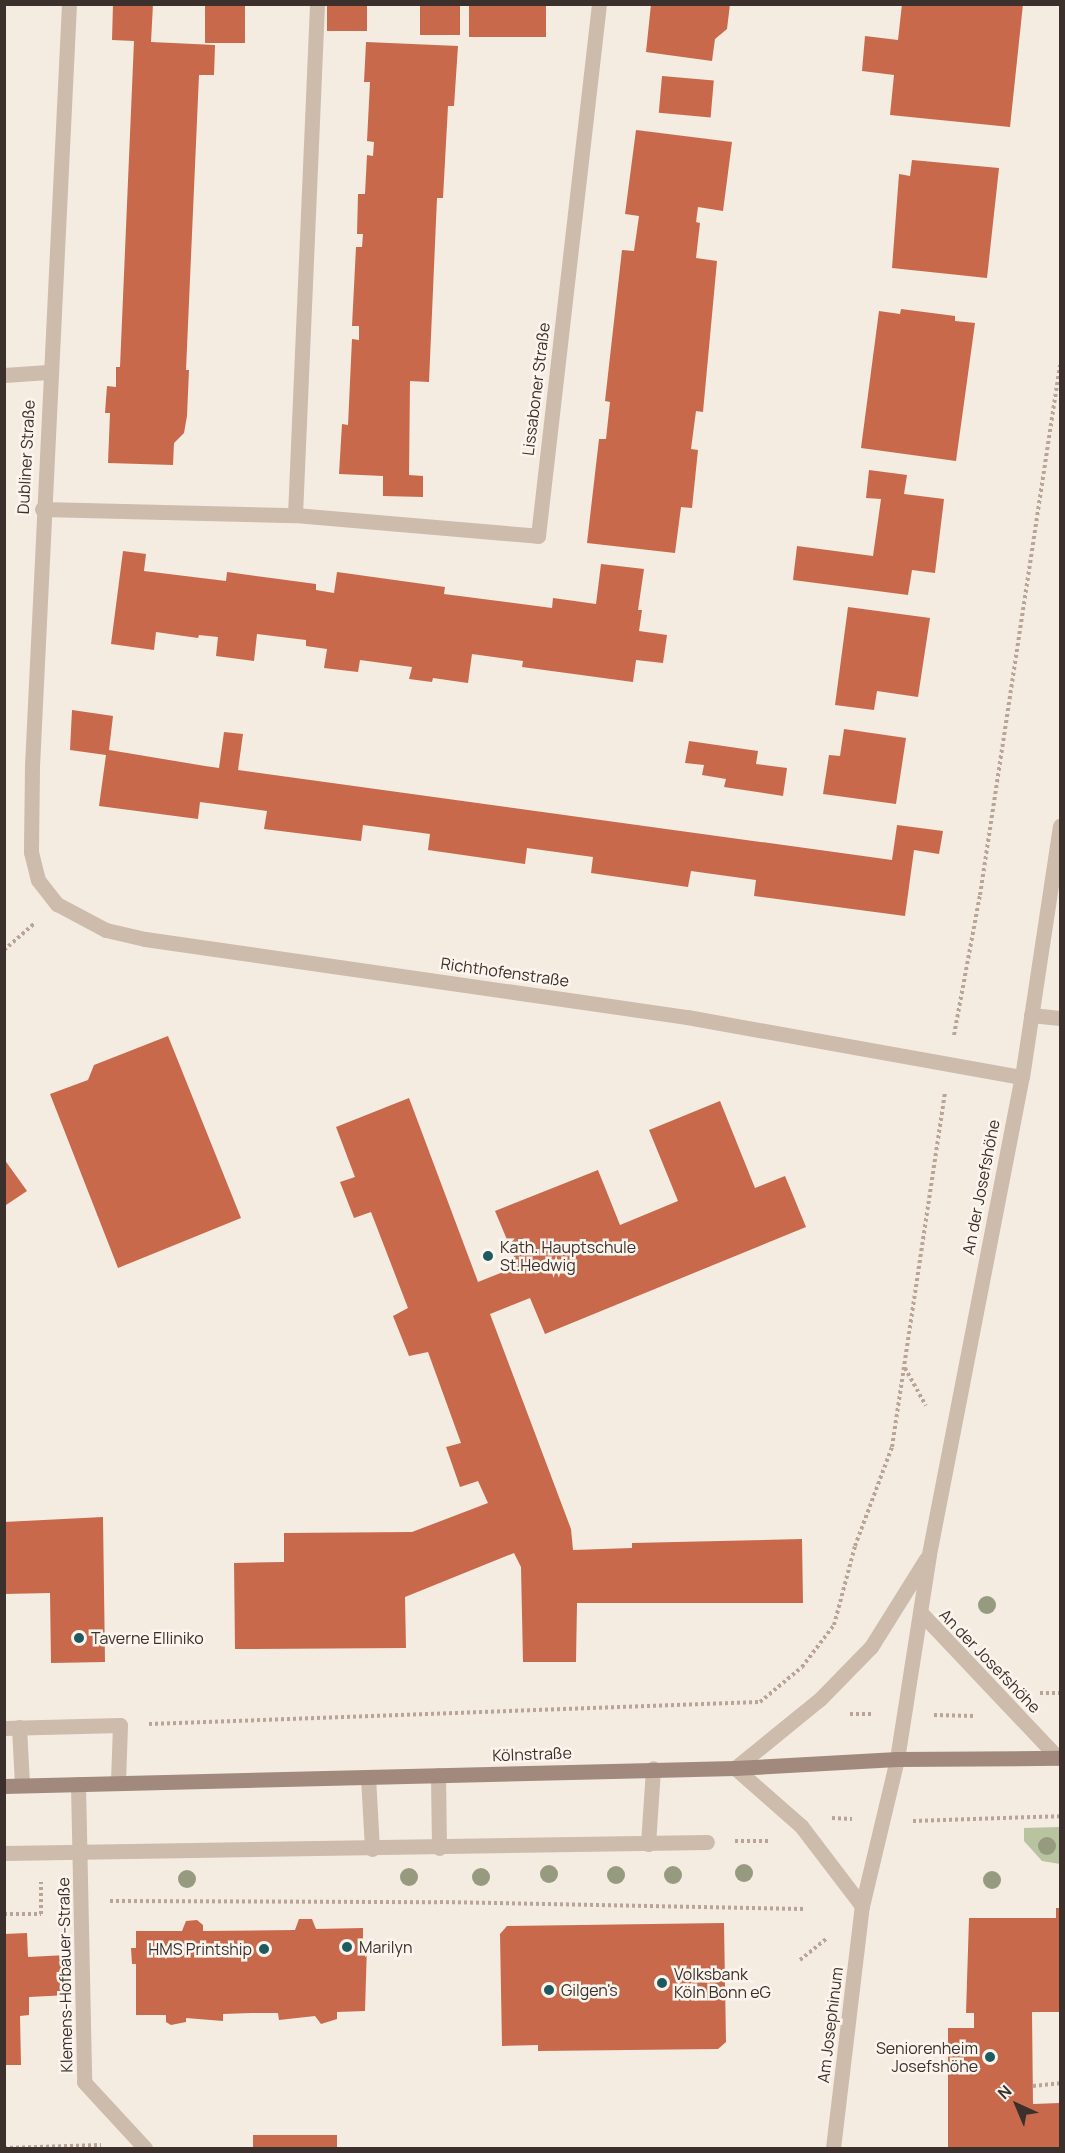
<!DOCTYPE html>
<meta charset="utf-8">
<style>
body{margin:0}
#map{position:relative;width:1065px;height:2153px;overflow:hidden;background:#f4ebe1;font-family:Manrope,sans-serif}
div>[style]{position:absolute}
.green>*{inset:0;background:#b8c4a0}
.building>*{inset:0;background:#c8694b;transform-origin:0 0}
.path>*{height:4px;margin-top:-2px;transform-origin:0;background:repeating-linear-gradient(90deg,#b9a596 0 3px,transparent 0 6px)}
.service>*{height:15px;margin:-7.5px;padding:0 7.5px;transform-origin:7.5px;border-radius:7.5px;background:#cdbbac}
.minor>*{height:15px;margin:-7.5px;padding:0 7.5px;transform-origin:7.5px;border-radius:7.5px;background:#cdbbac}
.tertiary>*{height:15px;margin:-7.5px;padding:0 7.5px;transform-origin:7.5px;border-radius:7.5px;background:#cdbbac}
.secondary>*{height:15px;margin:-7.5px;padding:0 7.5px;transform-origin:7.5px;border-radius:7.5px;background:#a18a7d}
.trees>*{width:18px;height:18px;margin:-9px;border-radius:50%;background:#969b7f}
.dots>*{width:16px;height:16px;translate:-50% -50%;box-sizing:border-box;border:3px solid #fbf5ee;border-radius:50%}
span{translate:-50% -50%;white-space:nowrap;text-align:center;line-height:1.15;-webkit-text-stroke:5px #fbf5ee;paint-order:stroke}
.street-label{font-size:16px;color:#3b302b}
.poi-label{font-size:16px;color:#3b302b}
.left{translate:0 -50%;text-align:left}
.right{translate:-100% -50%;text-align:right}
.frame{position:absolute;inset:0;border:6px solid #3b302b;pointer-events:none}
.north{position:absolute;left:987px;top:2075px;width:60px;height:60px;-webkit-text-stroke:4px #fbf5ee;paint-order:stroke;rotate:316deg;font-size:16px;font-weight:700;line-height:24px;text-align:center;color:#3b302b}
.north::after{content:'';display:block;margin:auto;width:21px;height:27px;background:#3b302b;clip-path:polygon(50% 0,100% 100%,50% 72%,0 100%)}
</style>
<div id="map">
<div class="green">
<i style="clip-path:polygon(1060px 1827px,1060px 1864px,1042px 1861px,1024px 1841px,1024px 1828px)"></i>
</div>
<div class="building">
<i style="clip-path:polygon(113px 4px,153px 4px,151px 42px,215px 45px,214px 75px,199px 75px,186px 370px,189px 370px,187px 416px,184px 433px,174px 443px,173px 465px,108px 463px,110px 413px,105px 413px,107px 386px,116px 387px,116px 367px,120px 367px,134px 41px,112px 40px)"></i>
<i style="left:205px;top:4px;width:40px;height:39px"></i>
<i style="left:327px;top:4px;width:40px;height:27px"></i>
<i style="left:420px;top:4px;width:40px;height:31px"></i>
<i style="left:469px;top:4px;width:77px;height:33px"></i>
<i style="clip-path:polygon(651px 4px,730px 4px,727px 29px,715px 39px,712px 61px,646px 52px)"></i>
<i style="clip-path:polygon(902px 4px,1023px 4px,1010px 127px,890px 115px,894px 75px,862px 71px,865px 36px,898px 40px)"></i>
<i style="clip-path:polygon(366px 42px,458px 46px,454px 106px,448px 106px,443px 198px,437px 198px,429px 382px,410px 381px,409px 475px,423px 476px,423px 497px,383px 496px,383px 476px,339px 474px,342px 424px,348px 425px,352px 339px,359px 340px,359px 326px,352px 326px,356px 247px,362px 247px,363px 234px,357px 234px,358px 194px,365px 194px,367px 155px,373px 156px,374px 142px,367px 141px,370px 82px,364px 82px)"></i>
<i style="left:662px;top:76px;width:52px;height:37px;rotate:5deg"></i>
<i style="clip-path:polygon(636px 130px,732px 142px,723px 211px,698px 207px,696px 222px,700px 223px,696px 258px,717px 261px,703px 412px,696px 411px,691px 449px,698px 450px,692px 508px,681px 507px,675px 553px,587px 543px,599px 439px,606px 439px,610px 402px,605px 401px,622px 250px,634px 251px,639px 216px,625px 214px)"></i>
<i style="clip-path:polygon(912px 160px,999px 168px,987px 278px,892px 268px,899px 174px,910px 176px)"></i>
<i style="clip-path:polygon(901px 309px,955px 316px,955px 321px,975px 323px,956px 461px,861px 448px,879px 311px,900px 314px)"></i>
<i style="clip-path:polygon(869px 470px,907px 475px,904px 494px,944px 499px,935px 573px,912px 570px,908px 595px,793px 580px,797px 546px,873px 556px,881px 499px,866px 498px)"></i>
<i style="clip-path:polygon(123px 551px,146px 554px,144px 571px,226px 581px,227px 572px,316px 584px,316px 590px,334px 593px,337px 572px,445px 587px,444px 594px,552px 608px,553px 598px,596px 604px,601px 564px,644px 569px,638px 610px,642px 610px,639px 631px,667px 635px,663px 663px,636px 660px,633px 682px,522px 667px,523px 661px,472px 654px,468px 683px,433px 678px,432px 682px,409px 679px,412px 667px,360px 660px,358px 672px,324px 668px,327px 649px,306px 646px,306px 640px,257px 634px,254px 661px,216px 656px,218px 637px,199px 635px,198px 638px,156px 632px,154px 650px,111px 644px)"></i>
<i style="clip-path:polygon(848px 607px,930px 618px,918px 697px,877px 691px,874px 710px,835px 705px)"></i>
<i style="clip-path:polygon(72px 710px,113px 716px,109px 750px,205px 766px,219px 768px,224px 732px,243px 734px,238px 770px,892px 860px,897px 825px,943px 831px,939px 854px,914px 850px,905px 916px,754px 896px,756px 880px,691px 871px,688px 887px,591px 873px,593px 857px,527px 848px,525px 864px,428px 850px,430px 834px,363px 825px,361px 841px,264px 829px,267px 811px,200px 802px,198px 819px,99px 806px,106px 755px,70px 750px)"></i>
<i style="clip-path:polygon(844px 729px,906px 738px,896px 804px,823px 794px,829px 755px,840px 756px)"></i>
<i style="clip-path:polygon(689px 741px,758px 751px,756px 764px,787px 768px,783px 796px,724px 787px,726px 779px,702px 775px,704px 765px,685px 763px)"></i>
<i style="clip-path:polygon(168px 1036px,241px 1218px,118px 1268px,50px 1094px,88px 1080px,94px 1065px)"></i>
<i style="clip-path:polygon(409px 1098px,478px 1282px,518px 1266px,495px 1211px,598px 1170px,620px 1225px,678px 1201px,649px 1130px,720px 1101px,755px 1188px,785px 1176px,806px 1227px,545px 1334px,530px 1298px,490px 1314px,571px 1529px,573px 1550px,632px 1548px,632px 1543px,802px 1539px,803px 1603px,577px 1603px,576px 1662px,523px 1662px,521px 1567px,514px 1553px,405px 1597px,406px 1648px,235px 1649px,234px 1563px,284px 1562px,284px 1533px,412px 1532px,488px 1503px,478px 1481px,460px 1487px,446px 1447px,461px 1443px,428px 1352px,409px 1356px,393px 1316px,408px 1308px,371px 1212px,354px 1218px,340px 1182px,355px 1177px,336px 1127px)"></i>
<i style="clip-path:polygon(4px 1159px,27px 1191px,6px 1205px,4px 1202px)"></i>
<i style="clip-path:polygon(103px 1517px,105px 1662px,51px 1663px,50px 1593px,4px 1594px,4px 1522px)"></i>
<i style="clip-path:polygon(1056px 1908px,1060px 1908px,1060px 2012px,1032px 2012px,1033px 2104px,1060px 2103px,1060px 2148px,948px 2148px,948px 2028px,974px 2028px,974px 2013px,966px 2013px,969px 1918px,1056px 1918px)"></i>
<i style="clip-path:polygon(299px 1919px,312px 1919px,316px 1929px,363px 1928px,363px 1945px,367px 1945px,365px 2011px,337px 2012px,337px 2019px,321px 2024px,315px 2016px,279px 2020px,278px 2013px,251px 2013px,223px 2014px,223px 2021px,186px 2018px,186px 2022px,171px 2025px,166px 2022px,166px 2015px,136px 2015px,136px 1964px,132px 1964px,131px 1948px,136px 1948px,136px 1931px,182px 1931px,186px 1921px,197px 1920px,203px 1925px,203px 1931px,295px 1930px)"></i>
<i style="clip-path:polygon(724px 1923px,726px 2042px,718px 2049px,538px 2051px,538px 2045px,502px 2046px,500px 1934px,507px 1926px)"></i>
<i style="clip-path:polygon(27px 1933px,28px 1957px,67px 1955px,68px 1995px,29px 1997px,29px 2015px,20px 2016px,21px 2065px,4px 2065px,4px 1934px)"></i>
<i style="left:337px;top:2135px;width:13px;height:84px;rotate:90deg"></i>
</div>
<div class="path">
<i style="left:4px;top:950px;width:41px;rotate:-41.1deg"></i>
<i style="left:954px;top:1035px;width:142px;rotate:-79.5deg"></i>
<i style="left:980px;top:895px;width:536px;rotate:-81.42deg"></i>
<i style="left:905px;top:1368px;width:43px;rotate:61.1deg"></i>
<i style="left:1040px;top:1693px;width:20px"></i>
<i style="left:760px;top:1702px;width:55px;rotate:-39.8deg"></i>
<i style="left:802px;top:1667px;width:53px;rotate:-52.7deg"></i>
<i style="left:834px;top:1625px;width:82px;rotate:-75.1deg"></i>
<i style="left:855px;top:1546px;width:106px;rotate:-69.5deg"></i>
<i style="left:892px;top:1447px;width:358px;rotate:-81.5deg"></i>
<i style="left:850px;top:1714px;width:23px"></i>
<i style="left:934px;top:1715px;width:41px;rotate:1.4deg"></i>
<i style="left:149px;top:1724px;width:610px;rotate:-2.07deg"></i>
<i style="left:832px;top:1818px;width:20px;rotate:3deg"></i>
<i style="left:913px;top:1821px;width:147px;rotate:-1.9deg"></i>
<i style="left:735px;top:1841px;width:34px"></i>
<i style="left:110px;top:1901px;width:330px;rotate:0.2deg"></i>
<i style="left:440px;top:1902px;width:365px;rotate:1.1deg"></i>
<i style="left:4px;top:1914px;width:37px"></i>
<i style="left:41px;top:1914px;width:32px;rotate:-90deg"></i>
<i style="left:800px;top:1960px;width:35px;rotate:-39deg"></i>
<i style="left:1033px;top:2086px;width:27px;rotate:-6deg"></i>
<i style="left:4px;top:2148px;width:97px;rotate:-1.8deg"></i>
</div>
<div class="service">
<i style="left:295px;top:515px;width:511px;rotate:-87.53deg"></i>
<i style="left:19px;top:1727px;width:58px;rotate:87deg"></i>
<i style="left:4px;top:1728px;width:116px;rotate:-1.5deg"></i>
<i style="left:120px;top:1725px;width:58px;rotate:92deg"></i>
<i style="left:438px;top:1775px;width:73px;rotate:89.2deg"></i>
<i style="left:368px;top:1777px;width:72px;rotate:86.8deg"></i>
<i style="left:78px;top:1784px;width:298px;rotate:88.8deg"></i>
<i style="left:84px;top:2082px;width:90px;rotate:47.3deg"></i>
<i style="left:648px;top:1844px;width:76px;rotate:-86.2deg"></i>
<i style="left:4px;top:1853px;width:703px;rotate:-0.9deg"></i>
</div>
<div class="minor">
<i style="left:69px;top:4px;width:764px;rotate:92.78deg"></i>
<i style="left:32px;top:767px;width:85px;rotate:90.7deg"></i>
<i style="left:31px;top:852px;width:29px;rotate:76deg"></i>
<i style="left:38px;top:880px;width:31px;rotate:52deg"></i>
<i style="left:57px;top:904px;width:55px;rotate:28deg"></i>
<i style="left:106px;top:930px;width:40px;rotate:13deg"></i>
<i style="left:145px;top:939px;width:548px;rotate:8.19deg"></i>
<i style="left:687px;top:1017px;width:340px;rotate:10.2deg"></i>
<i style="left:4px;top:375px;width:44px;rotate:-3.9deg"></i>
<i style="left:42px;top:509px;width:253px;rotate:1.4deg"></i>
<i style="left:295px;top:515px;width:244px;rotate:4.9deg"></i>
<i style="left:538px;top:536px;width:535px;rotate:-83.46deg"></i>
<i style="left:1031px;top:1015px;width:29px;rotate:6deg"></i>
</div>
<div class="tertiary">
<i style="left:922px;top:1614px;width:198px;rotate:46.6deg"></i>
<i style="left:862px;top:1906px;width:101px;rotate:-127.3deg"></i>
<i style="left:801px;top:1826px;width:88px;rotate:-138.7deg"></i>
<i style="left:735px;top:1768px;width:109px;rotate:-39.1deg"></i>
<i style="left:820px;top:1699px;width:73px;rotate:-45.6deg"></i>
<i style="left:871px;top:1647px;width:104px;rotate:-58deg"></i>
<i style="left:833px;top:2148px;width:244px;rotate:-83.2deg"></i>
<i style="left:862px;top:1906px;width:151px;rotate:-76.6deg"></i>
<i style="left:897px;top:1759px;width:207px;rotate:-81.1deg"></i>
<i style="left:929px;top:1554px;width:486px;rotate:-79deg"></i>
<i style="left:1022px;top:1077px;width:254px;rotate:-81.4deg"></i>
</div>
<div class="secondary">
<i style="left:4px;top:1786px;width:731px;rotate:-1.41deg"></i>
<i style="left:735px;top:1768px;width:162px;rotate:-3.2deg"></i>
<i style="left:897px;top:1759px;width:163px;rotate:-0.4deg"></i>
</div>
<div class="trees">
<i style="left:987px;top:1605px"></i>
<i style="left:1047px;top:1846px"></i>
<i style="left:744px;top:1873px"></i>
<i style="left:549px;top:1874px"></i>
<i style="left:616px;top:1875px"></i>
<i style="left:673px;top:1875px"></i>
<i style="left:409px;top:1877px"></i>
<i style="left:481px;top:1877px"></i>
<i style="left:187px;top:1879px"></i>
<i style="left:992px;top:1880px"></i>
</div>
<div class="dots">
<i style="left:488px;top:1256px;background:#1f5a5e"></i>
<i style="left:79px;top:1638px;background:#1f5a5e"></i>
<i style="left:347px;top:1947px;background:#1f5a5e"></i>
<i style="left:264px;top:1949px;background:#1f5a5e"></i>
<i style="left:662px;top:1983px;background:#1f5a5e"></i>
<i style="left:549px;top:1990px;background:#1f5a5e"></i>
<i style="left:990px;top:2057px;background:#1f5a5e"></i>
</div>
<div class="street-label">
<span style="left:536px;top:389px;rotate:-83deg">Lissaboner Straße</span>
<span style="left:26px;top:457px;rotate:-87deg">Dubliner Straße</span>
<span style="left:505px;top:972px;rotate:8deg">Richthofenstraße</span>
<span style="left:981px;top:1187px;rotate:-79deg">An der Josefshöhe</span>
<span style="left:990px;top:1661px;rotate:46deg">An der Josefshöhe</span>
<span style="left:532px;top:1754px;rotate:-2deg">Kölnstraße</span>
<span style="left:65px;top:1975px;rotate:-91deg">Klemens-Hofbauer-Straße</span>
<span style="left:830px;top:2025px;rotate:-83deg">Am Josephinum</span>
</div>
<div class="poi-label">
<span class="left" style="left:500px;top:1256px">Kath. Hauptschule<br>St.Hedwig</span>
<span class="left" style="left:91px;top:1638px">Taverne Elliniko</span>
<span class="left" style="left:359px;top:1947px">Marilyn</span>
<span class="right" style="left:252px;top:1949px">HMS Printship</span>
<span class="left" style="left:674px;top:1983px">Volksbank<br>Köln Bonn eG</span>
<span class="left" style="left:561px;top:1990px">Gilgen's</span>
<span class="right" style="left:978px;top:2057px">Seniorenheim<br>Josefshöhe</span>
</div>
<div class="frame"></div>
<div class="north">N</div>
</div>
